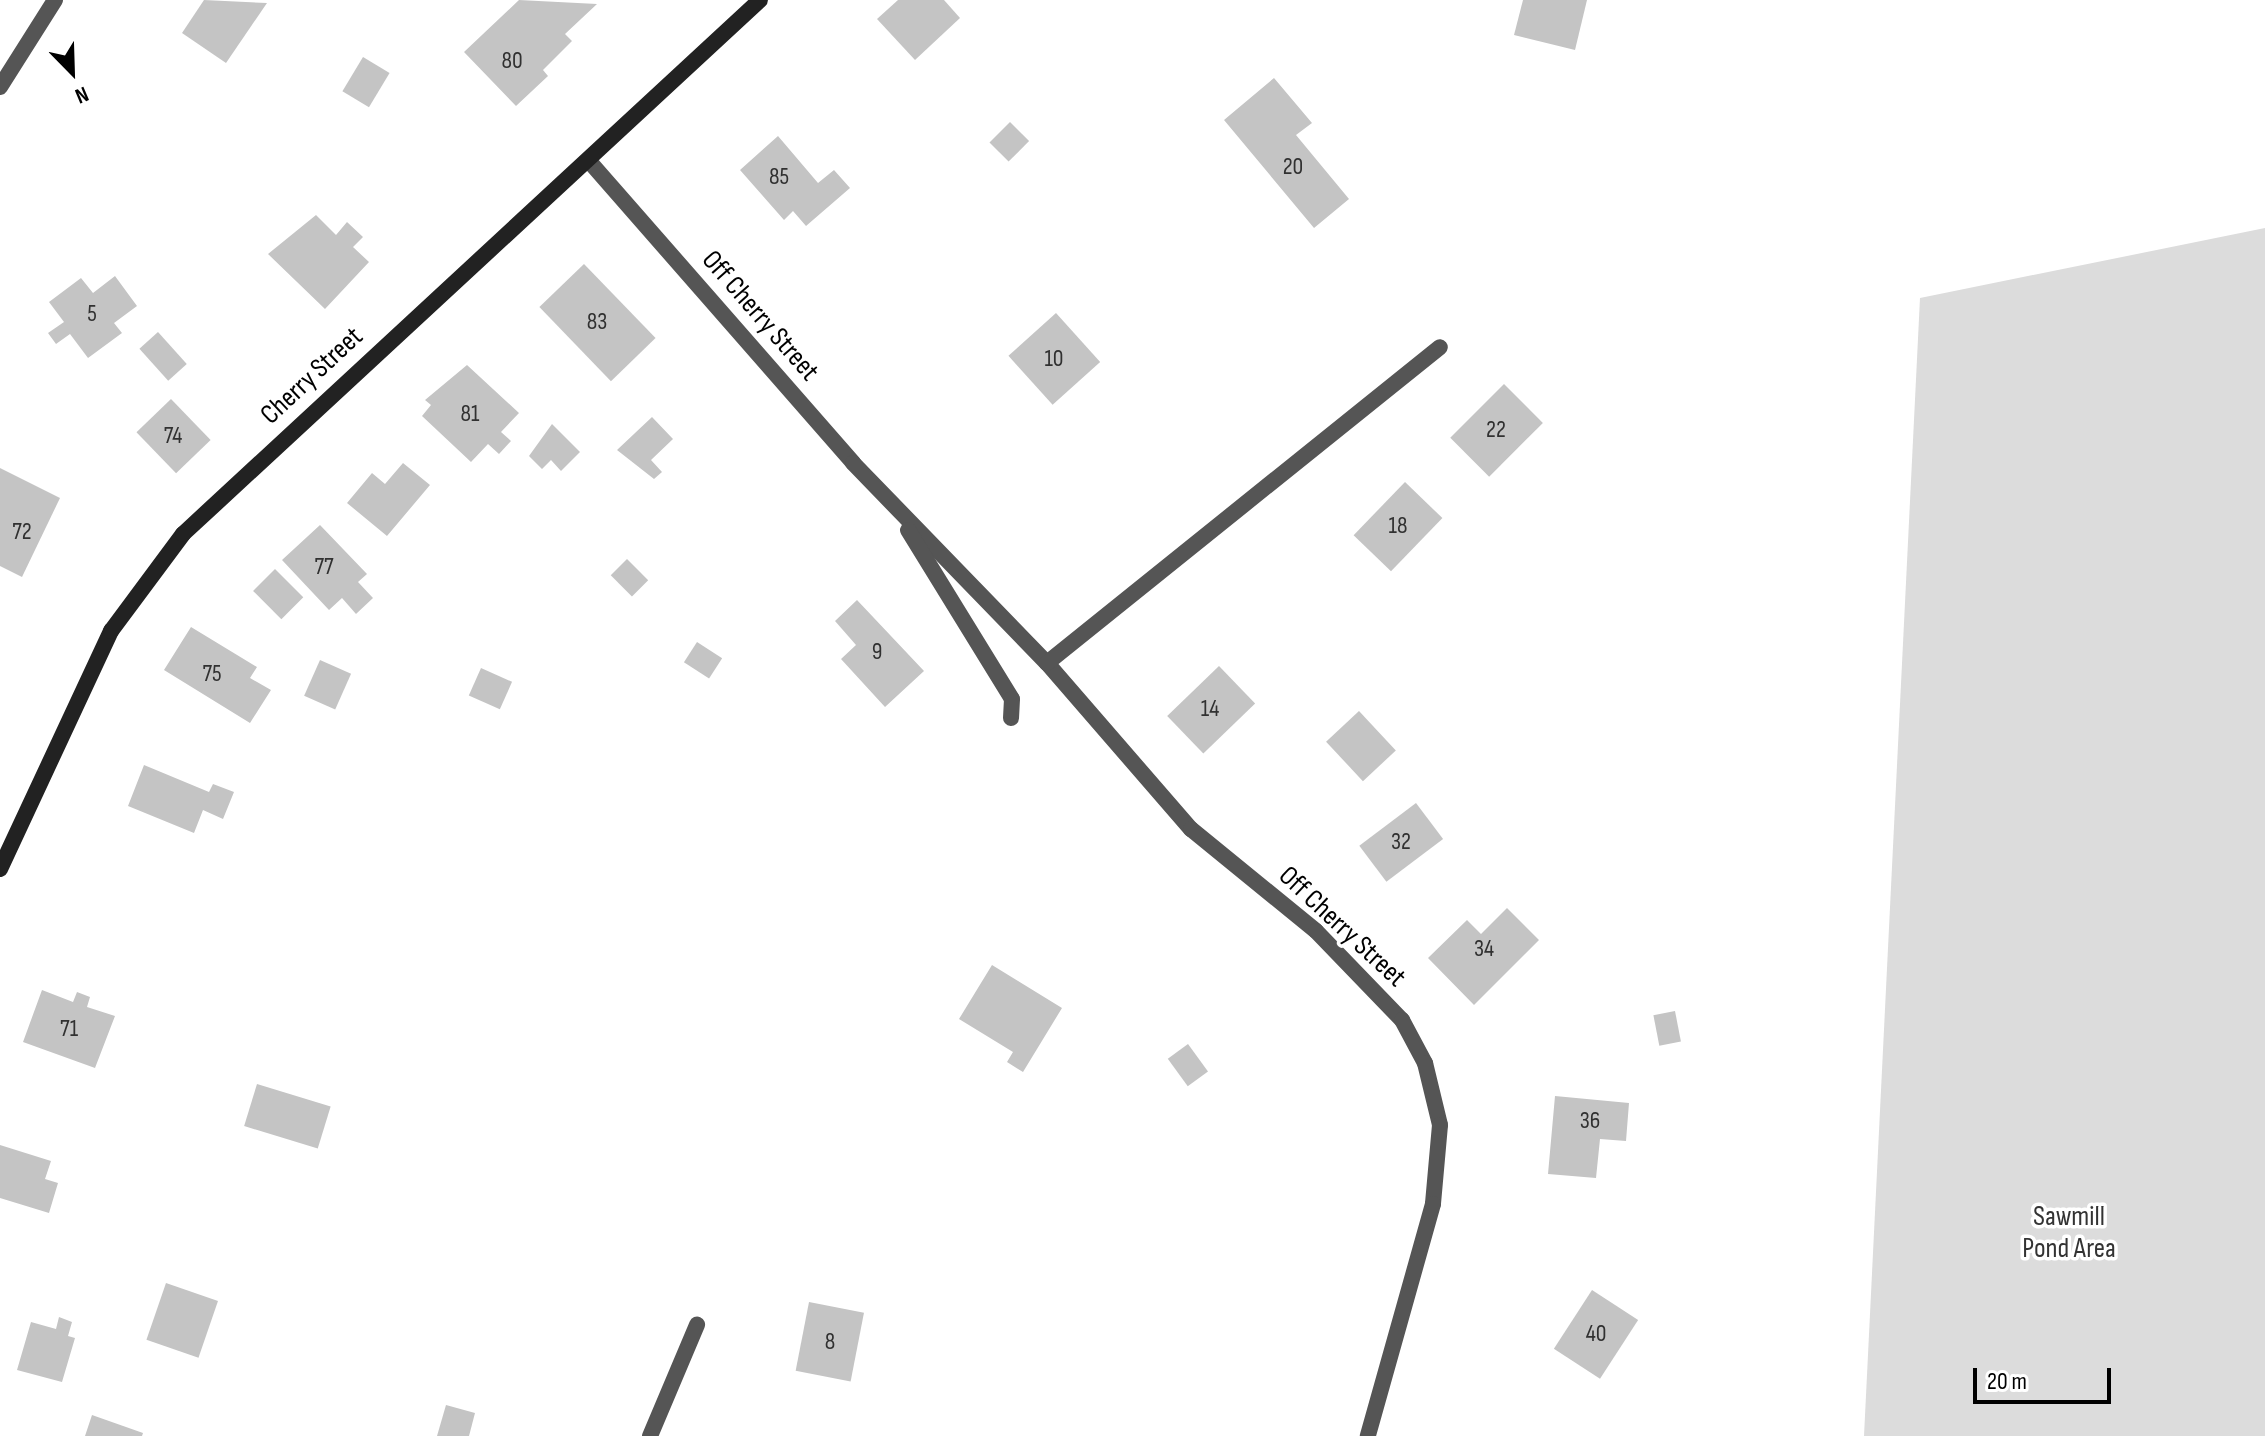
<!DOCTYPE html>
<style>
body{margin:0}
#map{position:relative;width:2265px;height:1436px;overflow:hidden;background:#fff;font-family:"Sofia Sans Condensed",sans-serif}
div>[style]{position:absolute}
.green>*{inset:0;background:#dcdcdc}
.building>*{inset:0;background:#c4c4c4;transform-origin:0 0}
.street>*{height:16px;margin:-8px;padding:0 8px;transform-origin:8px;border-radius:8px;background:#555}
.secondary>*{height:16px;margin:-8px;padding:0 8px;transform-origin:8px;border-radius:8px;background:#222}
span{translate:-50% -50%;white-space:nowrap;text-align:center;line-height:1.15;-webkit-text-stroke:7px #fff;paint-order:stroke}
.number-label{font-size:24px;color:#313131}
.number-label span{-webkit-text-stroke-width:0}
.street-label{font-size:28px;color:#000}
.park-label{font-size:28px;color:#333}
.north{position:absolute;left:32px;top:32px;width:80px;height:80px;-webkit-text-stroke:6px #fff;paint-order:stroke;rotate:157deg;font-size:22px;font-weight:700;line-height:32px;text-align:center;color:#000}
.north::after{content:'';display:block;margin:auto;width:28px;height:36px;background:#000;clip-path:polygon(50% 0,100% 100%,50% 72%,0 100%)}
.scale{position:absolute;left:1973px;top:1368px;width:138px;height:36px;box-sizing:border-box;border:4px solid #000;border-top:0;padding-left:10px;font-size:24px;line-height:28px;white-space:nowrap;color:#000;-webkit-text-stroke:6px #fff;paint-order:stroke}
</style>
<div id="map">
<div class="green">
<i style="clip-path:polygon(2265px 228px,2265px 1436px,1864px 1436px,1920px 298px)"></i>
</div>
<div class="building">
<i style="clip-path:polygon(204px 0,267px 3px,226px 63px,182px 33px)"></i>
<i style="clip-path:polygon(519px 0,597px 4px,565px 34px,572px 41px,543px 70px,548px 76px,516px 106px,464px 52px)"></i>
<i style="clip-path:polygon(898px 0,944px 0,960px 18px,915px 60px,877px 19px)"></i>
<i style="clip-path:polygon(1523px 0,1587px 0,1575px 50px,1514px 35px)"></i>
<i style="left:363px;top:57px;width:31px;height:40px;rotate:31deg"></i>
<i style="clip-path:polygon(1274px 78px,1312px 123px,1296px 135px,1349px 199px,1314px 228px,1224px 120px)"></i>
<i style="left:1010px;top:122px;width:27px;height:29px;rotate:45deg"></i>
<i style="clip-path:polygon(778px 136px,818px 183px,834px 170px,850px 188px,806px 226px,793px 211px,784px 220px,740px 170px)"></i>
<i style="clip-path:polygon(316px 215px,336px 235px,347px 222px,363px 237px,353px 247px,369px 262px,325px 309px,268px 254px)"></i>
<i style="left:584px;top:264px;width:103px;height:62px;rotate:46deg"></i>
<i style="clip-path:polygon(115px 276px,137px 306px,114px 323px,122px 333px,88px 358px,70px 334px,56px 344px,48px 333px,64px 322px,49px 302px,81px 278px,93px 293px)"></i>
<i style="left:1056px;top:313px;width:66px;height:64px;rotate:48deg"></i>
<i style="left:158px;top:332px;width:43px;height:25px;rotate:48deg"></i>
<i style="clip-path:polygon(467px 365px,519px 413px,501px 432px,511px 441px,499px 454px,488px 444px,471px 462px,422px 416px,431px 405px,425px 400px)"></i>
<i style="left:1504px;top:384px;width:55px;height:76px;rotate:45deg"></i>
<i style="left:171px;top:399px;width:57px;height:48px;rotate:46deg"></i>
<i style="clip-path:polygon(652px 417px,673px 439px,651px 460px,662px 472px,654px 479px,617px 450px)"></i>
<i style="clip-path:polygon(552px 424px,580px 452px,561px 471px,551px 460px,542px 469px,529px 456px)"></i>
<i style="clip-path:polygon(403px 463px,430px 485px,387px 536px,347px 503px,372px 473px,385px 484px)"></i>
<i style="clip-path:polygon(0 468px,60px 498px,22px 577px,0 566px)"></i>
<i style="left:1405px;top:482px;width:52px;height:74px;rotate:44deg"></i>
<i style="clip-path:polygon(320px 525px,367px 574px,358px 582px,373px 598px,356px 614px,342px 598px,329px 610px,282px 560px)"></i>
<i style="left:627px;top:559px;width:30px;height:23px;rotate:45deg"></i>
<i style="left:275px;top:569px;width:40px;height:31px;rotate:45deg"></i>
<i style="clip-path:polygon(857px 600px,924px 671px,885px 707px,841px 659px,856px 645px,835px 621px)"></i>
<i style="clip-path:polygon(191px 627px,257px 667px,250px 678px,271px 690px,250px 723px,164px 670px)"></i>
<i style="left:697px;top:642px;width:30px;height:24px;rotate:33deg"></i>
<i style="left:320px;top:660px;width:34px;height:39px;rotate:24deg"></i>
<i style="left:1219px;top:666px;width:52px;height:72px;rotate:46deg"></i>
<i style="left:481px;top:668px;width:34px;height:30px;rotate:24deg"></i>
<i style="left:1359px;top:711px;width:54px;height:45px;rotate:47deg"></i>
<i style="clip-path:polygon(144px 765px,209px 792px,213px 784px,234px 792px,223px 819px,203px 810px,194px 833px,128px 806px)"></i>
<i style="left:1416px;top:803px;width:45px;height:71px;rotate:53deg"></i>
<i style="clip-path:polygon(1507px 908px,1539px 940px,1474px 1005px,1428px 958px,1467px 920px,1481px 934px)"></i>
<i style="clip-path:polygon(992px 965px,1062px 1008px,1023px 1072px,1007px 1062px,1013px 1052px,959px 1019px)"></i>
<i style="clip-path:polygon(42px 990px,73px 1002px,77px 992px,90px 997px,87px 1007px,115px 1016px,95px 1068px,23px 1042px)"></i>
<i style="left:1675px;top:1011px;width:31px;height:22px;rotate:79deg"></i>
<i style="left:1188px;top:1044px;width:34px;height:25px;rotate:54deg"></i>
<i style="left:257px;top:1084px;width:77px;height:44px;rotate:17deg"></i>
<i style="clip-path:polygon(1555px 1096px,1629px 1103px,1626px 1141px,1600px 1139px,1596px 1178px,1548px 1174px)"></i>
<i style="clip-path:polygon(0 1145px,51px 1161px,45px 1179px,58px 1183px,49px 1213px,0 1198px)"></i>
<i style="left:166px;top:1283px;width:55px;height:60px;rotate:19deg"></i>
<i style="left:1592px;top:1290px;width:55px;height:70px;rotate:33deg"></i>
<i style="left:809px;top:1302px;width:56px;height:70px;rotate:11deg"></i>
<i style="clip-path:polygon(59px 1317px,72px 1322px,68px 1336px,75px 1338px,62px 1382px,17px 1370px,31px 1322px,56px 1329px)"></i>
<i style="clip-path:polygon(446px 1405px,475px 1413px,469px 1436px,437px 1436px)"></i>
<i style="clip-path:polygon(92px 1415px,143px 1433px,142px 1436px,85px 1436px)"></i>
</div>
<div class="street">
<i style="left:0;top:87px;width:103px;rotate:-57.7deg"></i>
<i style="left:589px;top:161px;width:401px;rotate:48.8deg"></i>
<i style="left:853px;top:463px;width:279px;rotate:45.9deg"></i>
<i style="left:1047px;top:663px;width:220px;rotate:49.1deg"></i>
<i style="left:1191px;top:829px;width:161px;rotate:39.2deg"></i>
<i style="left:1316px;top:931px;width:124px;rotate:46deg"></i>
<i style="left:1402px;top:1020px;width:49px;rotate:61.9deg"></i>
<i style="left:1425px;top:1063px;width:64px;rotate:76.4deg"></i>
<i style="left:1440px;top:1125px;width:79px;rotate:95.1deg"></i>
<i style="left:1433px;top:1204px;width:241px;rotate:105.7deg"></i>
<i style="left:908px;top:530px;width:198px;rotate:58.4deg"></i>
<i style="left:1012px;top:699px;width:19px;rotate:93deg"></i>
<i style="left:1047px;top:663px;width:504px;rotate:-38.8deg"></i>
<i style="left:650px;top:1436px;width:121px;rotate:-67.1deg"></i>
</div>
<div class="secondary">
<i style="left:0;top:869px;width:263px;rotate:-65deg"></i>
<i style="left:111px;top:631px;width:121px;rotate:-53.4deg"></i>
<i style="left:183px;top:534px;width:786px;rotate:-42.78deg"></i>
</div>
<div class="number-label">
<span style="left:512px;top:61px">80</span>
<span style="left:1293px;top:167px">20</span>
<span style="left:779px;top:177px">85</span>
<span style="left:92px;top:314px">5</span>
<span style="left:597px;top:322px">83</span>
<span style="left:1054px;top:359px">10</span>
<span style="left:470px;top:414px">81</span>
<span style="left:1496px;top:430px">22</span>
<span style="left:173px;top:436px">74</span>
<span style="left:1398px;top:526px">18</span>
<span style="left:22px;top:532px">72</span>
<span style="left:324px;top:567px">77</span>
<span style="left:877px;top:652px">9</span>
<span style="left:212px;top:674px">75</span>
<span style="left:1210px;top:709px">14</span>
<span style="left:1401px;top:842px">32</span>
<span style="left:1484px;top:949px">34</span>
<span style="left:69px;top:1029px">71</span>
<span style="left:1590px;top:1121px">36</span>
<span style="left:1596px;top:1334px">40</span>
<span style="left:830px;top:1342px">8</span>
</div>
<div class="street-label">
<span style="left:760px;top:316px;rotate:49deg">Off Cherry Street</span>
<span style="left:312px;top:376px;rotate:-43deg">Cherry Street</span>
<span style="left:1342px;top:927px;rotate:43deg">Off Cherry Street</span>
</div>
<div class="park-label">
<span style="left:2069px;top:1233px">Sawmill<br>Pond Area</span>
</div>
<div class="north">N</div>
<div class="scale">20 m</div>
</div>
